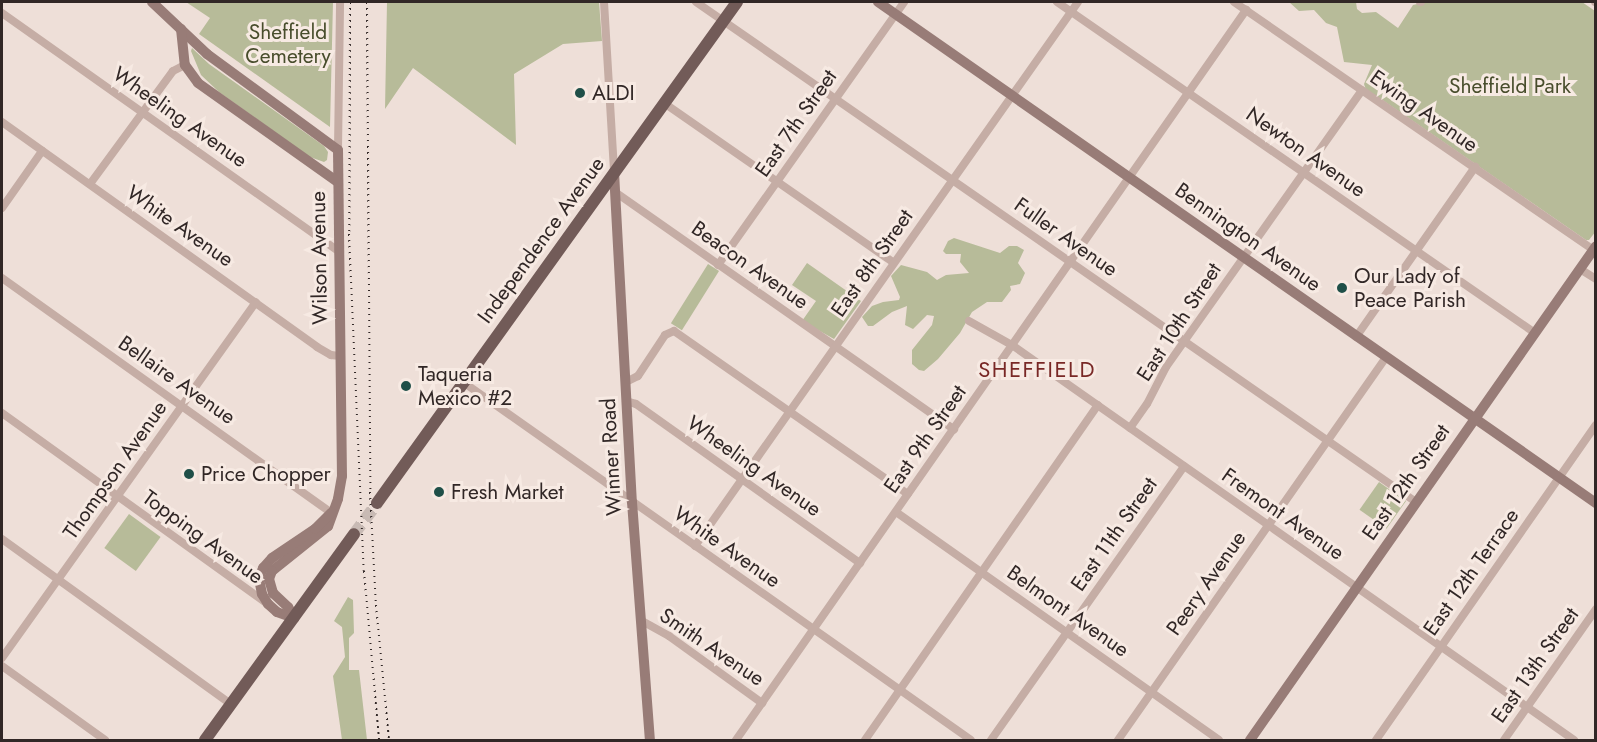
<!DOCTYPE html>
<style>
body{margin:0}
#map{position:relative;width:1597px;height:742px;overflow:hidden;background:#eedfd8;font-family:Jost,sans-serif}
div>[style]{position:absolute}
.green>*{inset:0;background:#b7bb99;transform-origin:0 0}
.primary-tunnel>*{height:12px;margin-top:-6px;transform-origin:0;background:repeating-linear-gradient(90deg,#c8bab4 0 12px,transparent 0 18px)}
.street>*{height:8px;margin:-4px;padding:0 4px;transform-origin:4px;border-radius:4px;background:#c5ada5}
.secondary>*{height:10px;margin:-5px;padding:0 5px;transform-origin:5px;border-radius:5px;background:#987c77}
.primary>*{height:12px;margin:-6px;padding:0 6px;transform-origin:6px;border-radius:6px;background:#725b58}
.rail>*{height:2px;margin-top:-1px;transform-origin:0;background:repeating-linear-gradient(90deg,#312726 0 1.5px,transparent 0 6px)}
.dots>*{width:16px;height:16px;translate:-50% -50%;box-sizing:border-box;border:3px solid #f7eae3;border-radius:50%}
span{translate:-50% -50%;white-space:nowrap;text-align:center;line-height:1.15;-webkit-text-stroke:6px #f7eae3;paint-order:stroke}
.park-label{font-size:21px;color:#484d2c}
.poi-label{font-size:21px;color:#312726}
.left{translate:0 -50%;text-align:left}
.street-label{font-size:21px;color:#312726}
.neighbourhood-label{font-size:22px;color:#792826;letter-spacing:1.5px}
.frame{position:absolute;inset:0;border:3px solid #312726;pointer-events:none}
</style>
<div id="map">
<div class="green">
<i style="clip-path:polygon(186px 2px,333px 2px,330px 127px,199px 34px,210px 18px)"></i>
<i style="clip-path:polygon(387px 2px,599px 2px,602px 41px,563px 44px,514px 74px,516px 145px,413px 68px,385px 109px)"></i>
<i style="clip-path:polygon(1289px 2px,1356px 2px,1357px 9px,1362px 13px,1376px 12px,1398px 28px,1413px 5px,1426px 2px,1582px 2px,1595px 11px,1596px 231px,1589px 240px,1586px 240px,1381px 99px,1378px 100px,1366px 90px,1364px 84px,1372px 65px,1344px 62px,1337px 27px,1326px 23px,1314px 10px,1299px 11px)"></i>
<i style="clip-path:polygon(192px 48px,209px 64px,324px 146px,328px 152px,327px 160px,324px 162px,310px 157px,219px 92px,201px 75px,191px 51px)"></i>
<i style="clip-path:polygon(954px 238px,1000px 253px,1009px 246px,1017px 246px,1024px 250px,1018px 263px,1025px 273px,1020px 284px,1010px 286px,1011px 290px,1002px 302px,987px 302px,972px 312px,960px 333px,938px 359px,924px 371px,919px 370px,912px 364px,912px 350px,932px 325px,934px 316px,927px 315px,913px 329px,905px 325px,907px 306px,892px 312px,873px 326px,868px 326px,862px 317px,872px 306px,883px 302px,899px 300px,900px 297px,891px 276px,901px 265px,927px 272px,937px 280px,946px 275px,969px 273px,960px 262px,961px 254px,946px 254px,943px 251px,948px 241px)"></i>
<i style="clip-path:polygon(807px 263px,861px 301px,834px 339px,802px 321px,816px 301px,792px 285px)"></i>
<i style="left:708px;top:264px;width:13px;height:70px;rotate:32deg"></i>
<i style="left:1379px;top:482px;width:33px;height:34px;rotate:35deg"></i>
<i style="left:129px;top:514px;width:39px;height:42px;rotate:36deg"></i>
<i style="clip-path:polygon(348px 597px,353px 600px,354px 633px,349px 638px,349px 670px,359px 670px,367px 740px,342px 740px,333px 676px,345px 657px,342px 627px,334px 621px)"></i>
</div>
<div class="primary-tunnel">
<i style="left:354px;top:534px;width:39px;rotate:-53deg"></i>
</div>
<div class="street">
<i style="left:604px;top:2px;width:170px;rotate:86.6deg"></i>
<i style="left:696px;top:2px;width:877px;rotate:34.78deg"></i>
<i style="left:1057px;top:2px;width:581px;rotate:34.7deg"></i>
<i style="left:1234px;top:2px;width:436px;rotate:34.6deg"></i>
<i style="left:1420px;top:2px;width:1px"></i>
<i style="left:1595px;top:2px;width:1px"></i>
<i style="left:2px;top:13px;width:412px;rotate:35.3deg"></i>
<i style="left:664px;top:103px;width:279px;rotate:34.8deg"></i>
<i style="left:2px;top:122px;width:387px;rotate:35.5deg"></i>
<i style="left:317px;top:347px;width:16px;rotate:30deg"></i>
<i style="left:331px;top:355px;width:9px;rotate:6deg"></i>
<i style="left:338px;top:150px;width:148px;rotate:-89.2deg"></i>
<i style="left:90px;top:184px;width:140px;rotate:-53.7deg"></i>
<i style="left:173px;top:71px;width:13px;rotate:-27deg"></i>
<i style="left:615px;top:192px;width:414px;rotate:35deg"></i>
<i style="left:2px;top:208px;width:70px;rotate:-54.9deg"></i>
<i style="left:718px;top:265px;width:322px;rotate:-54.7deg"></i>
<i style="left:1580px;top:269px;width:19px;rotate:32deg"></i>
<i style="left:2px;top:278px;width:404px;rotate:35.5deg"></i>
<i style="left:969px;top:321px;width:49px;rotate:29.2deg"></i>
<i style="left:1012px;top:345px;width:687px;rotate:35.1deg"></i>
<i style="left:1356px;top:337px;width:208px;rotate:-55deg"></i>
<i style="left:463px;top:382px;width:621px;rotate:35.17deg"></i>
<i style="left:626px;top:382px;width:13px;rotate:-27deg"></i>
<i style="left:638px;top:376px;width:49px;rotate:-56.6deg"></i>
<i style="left:665px;top:335px;width:10px;rotate:-24deg"></i>
<i style="left:674px;top:331px;width:285px;rotate:34.9deg"></i>
<i style="left:626px;top:401px;width:10px;rotate:17deg"></i>
<i style="left:636px;top:404px;width:275px;rotate:35.4deg"></i>
<i style="left:2px;top:413px;width:325px;rotate:35.7deg"></i>
<i style="left:1130px;top:428px;width:29px;rotate:-55deg"></i>
<i style="left:1147px;top:404px;width:42px;rotate:-62.8deg"></i>
<i style="left:1166px;top:367px;width:339px;rotate:-54.7deg"></i>
<i style="left:896px;top:512px;width:395px;rotate:35.2deg"></i>
<i style="left:2px;top:539px;width:282px;rotate:35.8deg"></i>
<i style="left:695px;top:546px;width:665px;rotate:-54.85deg"></i>
<i style="left:642px;top:621px;width:31px;rotate:29deg"></i>
<i style="left:669px;top:636px;width:115px;rotate:35.8deg"></i>
<i style="left:2px;top:658px;width:437px;rotate:-54.5deg"></i>
<i style="left:2px;top:666px;width:127px;rotate:35.7deg"></i>
<i style="left:736px;top:740px;width:891px;rotate:-55.06deg"></i>
<i style="left:865px;top:740px;width:408px;rotate:-55.2deg"></i>
<i style="left:991px;top:740px;width:335px;rotate:-54.8deg"></i>
<i style="left:1118px;top:740px;width:467px;rotate:-55deg"></i>
<i style="left:1376px;top:740px;width:384px;rotate:-55.1deg"></i>
<i style="left:1504px;top:740px;width:160px;rotate:-54.9deg"></i>
</div>
<div class="secondary">
<i style="left:152px;top:2px;width:76px;rotate:43.4deg"></i>
<i style="left:207px;top:54px;width:162px;rotate:36.2deg"></i>
<i style="left:338px;top:150px;width:326px;rotate:89.3deg"></i>
<i style="left:342px;top:476px;width:23px;rotate:100deg"></i>
<i style="left:338px;top:499px;width:29px;rotate:110deg"></i>
<i style="left:328px;top:526px;width:72px;rotate:141.2deg"></i>
<i style="left:272px;top:571px;width:9px;rotate:111deg"></i>
<i style="left:269px;top:579px;width:15px;rotate:74deg"></i>
<i style="left:273px;top:593px;width:21px;rotate:43deg"></i>
<i style="left:288px;top:607px;width:13px;rotate:61deg"></i>
<i style="left:878px;top:2px;width:876px;rotate:34.91deg"></i>
<i style="left:181px;top:29px;width:36px;rotate:84deg"></i>
<i style="left:185px;top:65px;width:22px;rotate:54deg"></i>
<i style="left:198px;top:83px;width:171px;rotate:35.3deg"></i>
<i style="left:614px;top:172px;width:330px;rotate:86.9deg"></i>
<i style="left:632px;top:502px;width:239px;rotate:85.7deg"></i>
<i style="left:294px;top:618px;width:18px;rotate:-161deg"></i>
<i style="left:277px;top:612px;width:12px;rotate:-138deg"></i>
<i style="left:268px;top:604px;width:12px;rotate:-121deg"></i>
<i style="left:262px;top:594px;width:16px;rotate:-101deg"></i>
<i style="left:259px;top:578px;width:11px;rotate:-68deg"></i>
<i style="left:263px;top:568px;width:13px;rotate:-48deg"></i>
<i style="left:272px;top:558px;width:52px;rotate:-34deg"></i>
<i style="left:315px;top:529px;width:23px;rotate:-45deg"></i>
<i style="left:1250px;top:740px;width:603px;rotate:-54.99deg"></i>
</div>
<div class="primary">
<i style="left:377px;top:503px;width:617px;rotate:-54.3deg"></i>
<i style="left:205px;top:740px;width:254px;rotate:-54.1deg"></i>
</div>
<div class="rail">
<i style="left:350px;top:2px;width:232px;rotate:90.2deg"></i>
<i style="left:349px;top:234px;width:337px;rotate:87.5deg"></i>
<i style="left:364px;top:571px;width:170px;rotate:84.9deg"></i>
<i style="left:367px;top:2px;width:490px;rotate:89.6deg"></i>
<i style="left:370px;top:492px;width:113px;rotate:87deg"></i>
<i style="left:376px;top:605px;width:136px;rotate:84.5deg"></i>
</div>
<div class="dots">
<i style="left:580px;top:93px;background:#1f4f48"></i>
<i style="left:1342px;top:288px;background:#1f4f48"></i>
<i style="left:406px;top:386px;background:#1f4f48"></i>
<i style="left:189px;top:474px;background:#1f4f48"></i>
<i style="left:439px;top:492px;background:#1f4f48"></i>
</div>
<div class="park-label">
<span style="left:288px;top:44px">Sheffield<br>Cemetery</span>
<span style="left:1510px;top:86px">Sheffield Park</span>
</div>
<div class="poi-label">
<span class="left" style="left:592px;top:93px">ALDI</span>
<span class="left" style="left:1354px;top:288px">Our Lady of<br>Peace Parish</span>
<span class="left" style="left:418px;top:386px">Taqueria<br>Mexico #2</span>
<span class="left" style="left:201px;top:474px">Price Chopper</span>
<span class="left" style="left:451px;top:492px">Fresh Market</span>
</div>
<div class="street-label">
<span style="left:1424px;top:111px;rotate:35deg">Ewing Avenue</span>
<span style="left:180px;top:117px;rotate:35deg">Wheeling Avenue</span>
<span style="left:796px;top:123px;rotate:-55deg">East 7th Street</span>
<span style="left:1306px;top:152px;rotate:35deg">Newton Avenue</span>
<span style="left:180px;top:226px;rotate:35deg">White Avenue</span>
<span style="left:1066px;top:237px;rotate:35deg">Fuller Avenue</span>
<span style="left:1248px;top:237px;rotate:35deg">Bennington Avenue</span>
<span style="left:541px;top:240px;rotate:-54deg">Independence Avenue</span>
<span style="left:319px;top:258px;rotate:-91deg">Wilson Avenue</span>
<span style="left:872px;top:263px;rotate:-55deg">East 8th Street</span>
<span style="left:750px;top:265px;rotate:35deg">Beacon Avenue</span>
<span style="left:1179px;top:322px;rotate:-57deg">East 10th Street</span>
<span style="left:177px;top:380px;rotate:35deg">Bellaire Avenue</span>
<span style="left:925px;top:439px;rotate:-55deg">East 9th Street</span>
<span style="left:611px;top:457px;rotate:-93deg">Winner Road</span>
<span style="left:754px;top:466px;rotate:35deg">Wheeling Avenue</span>
<span style="left:115px;top:470px;rotate:-55deg">Thompson Avenue</span>
<span style="left:1406px;top:482px;rotate:-55deg">East 12th Street</span>
<span style="left:1283px;top:514px;rotate:35deg">Fremont Avenue</span>
<span style="left:1114px;top:534px;rotate:-55deg">East 11th Street</span>
<span style="left:203px;top:537px;rotate:36deg">Topping Avenue</span>
<span style="left:727px;top:547px;rotate:35deg">White Avenue</span>
<span style="left:1471px;top:572px;rotate:-55deg">East 12th Terrace</span>
<span style="left:1206px;top:583px;rotate:-55deg">Peery Avenue</span>
<span style="left:1068px;top:611px;rotate:35deg">Belmont Avenue</span>
<span style="left:712px;top:647px;rotate:34deg">Smith Avenue</span>
<span style="left:1535px;top:665px;rotate:-55deg">East 13th Street</span>
</div>
<div class="neighbourhood-label">
<span style="left:1037px;top:370px">SHEFFIELD</span>
</div>
<div class="frame"></div>
</div>
